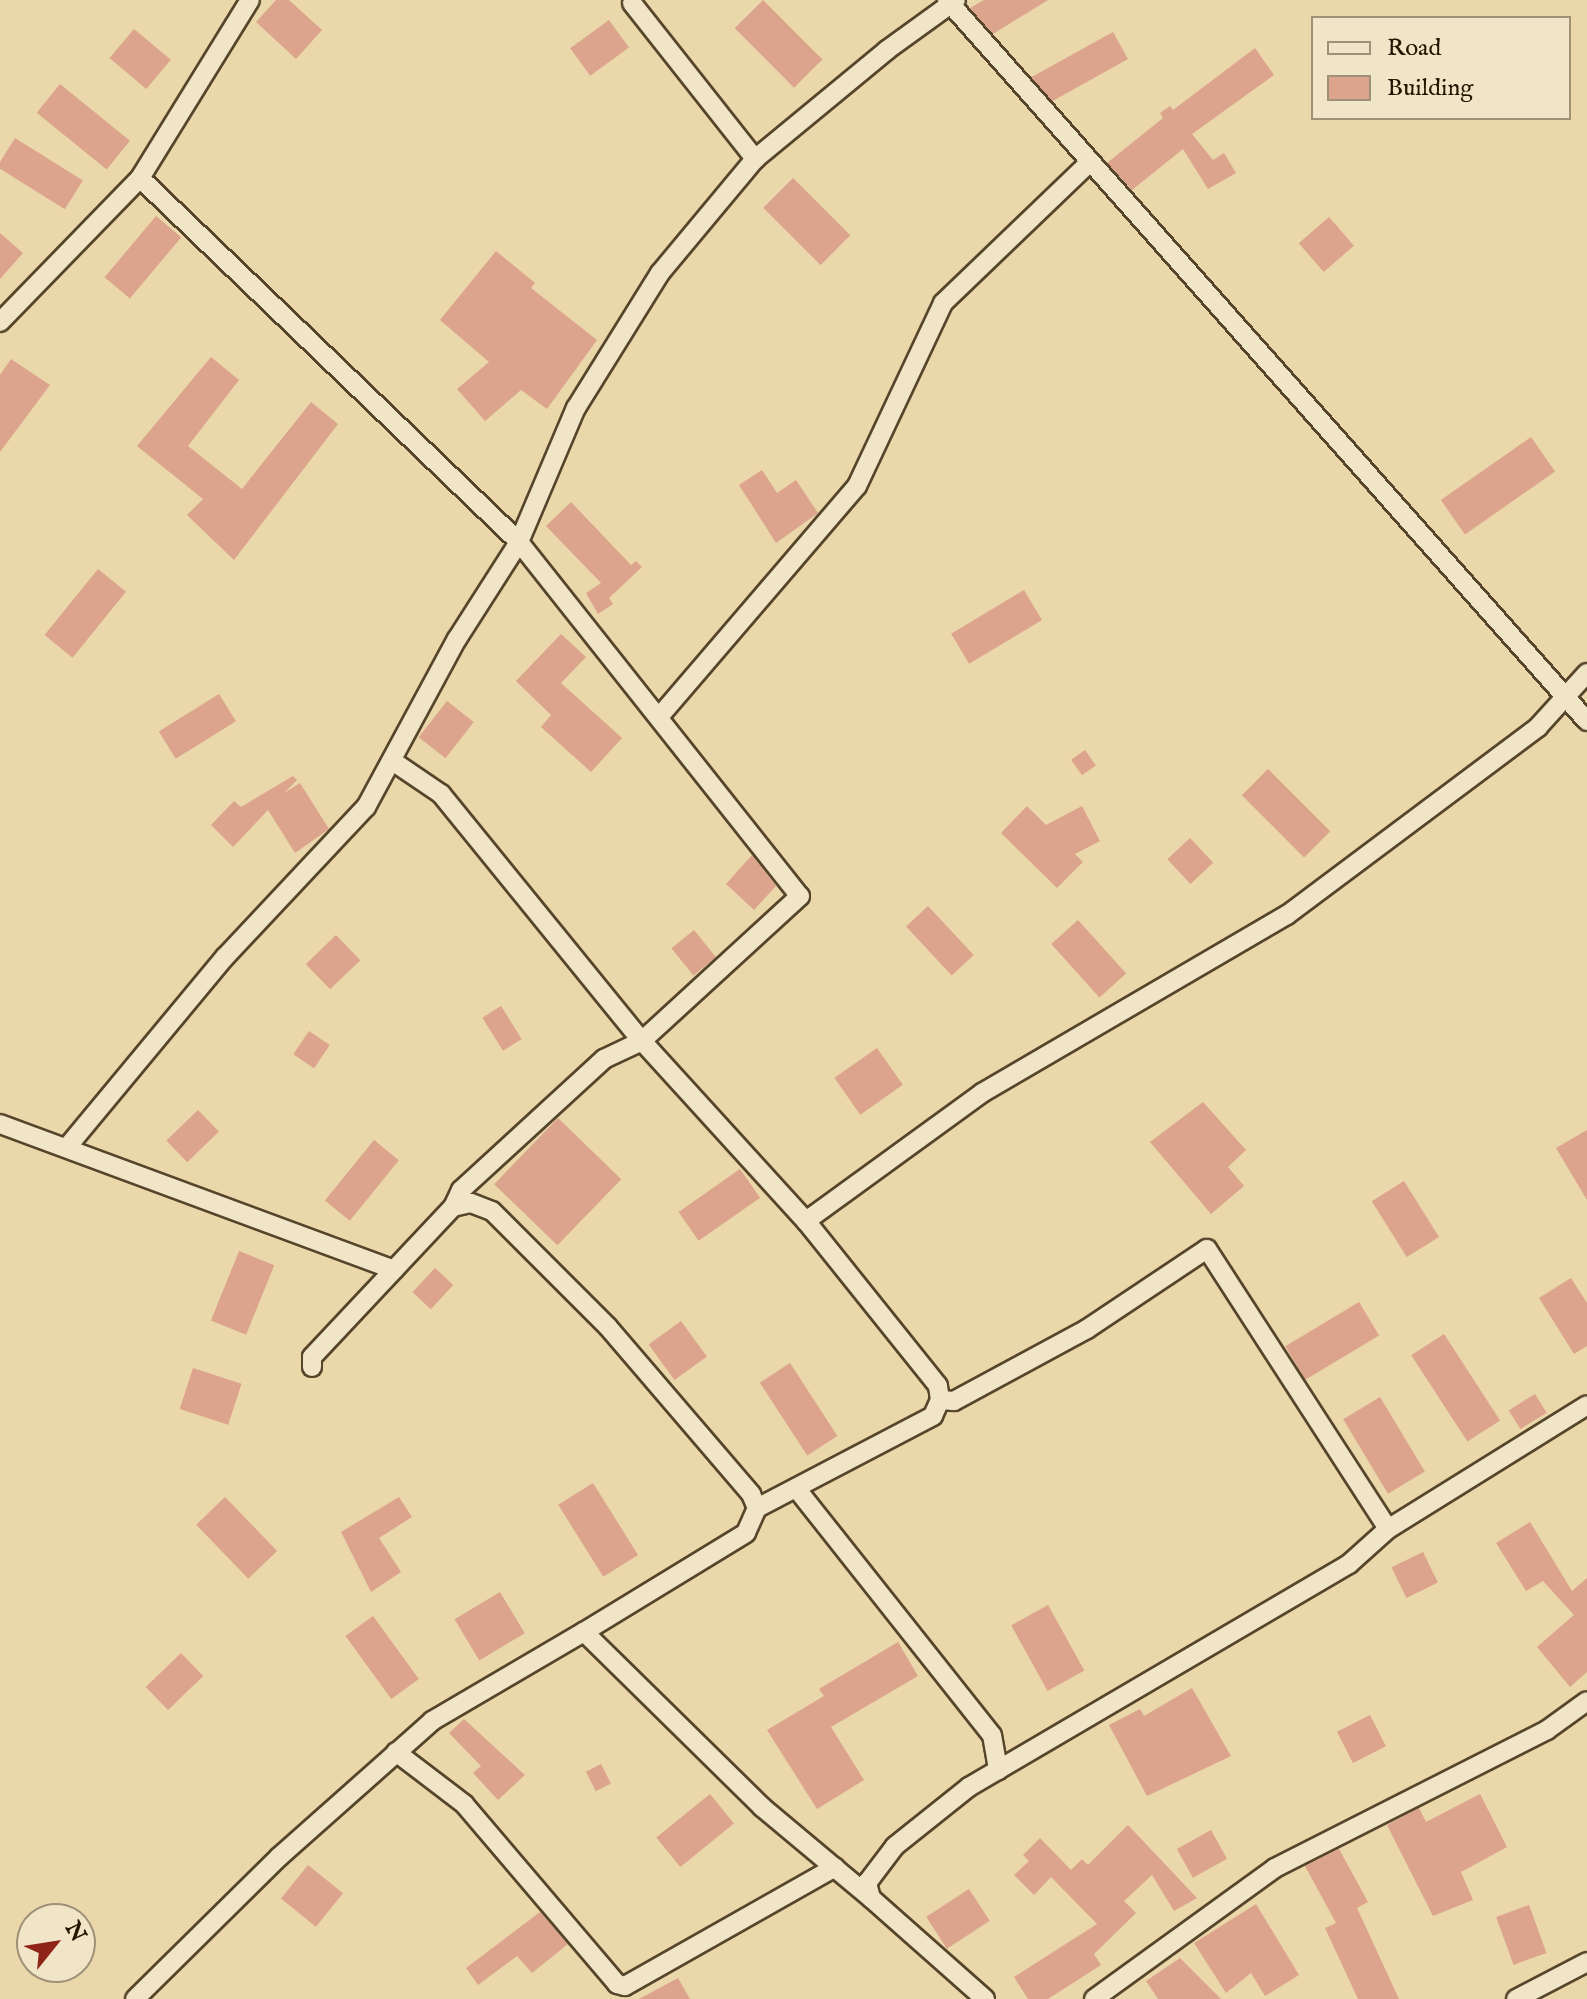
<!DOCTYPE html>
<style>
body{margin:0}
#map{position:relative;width:1587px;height:1999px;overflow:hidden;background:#ead7aa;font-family:"IM FELL English",serif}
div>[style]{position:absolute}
.building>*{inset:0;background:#dca48c;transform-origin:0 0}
.roads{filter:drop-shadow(2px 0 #56452a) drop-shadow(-2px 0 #56452a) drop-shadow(0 2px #56452a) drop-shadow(0 -2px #56452a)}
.minor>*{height:18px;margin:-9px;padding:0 9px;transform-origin:9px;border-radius:9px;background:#f1e5c8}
span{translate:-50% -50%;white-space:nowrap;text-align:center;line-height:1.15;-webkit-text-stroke:6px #f1e5c8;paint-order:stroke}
.legend{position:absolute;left:1311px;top:16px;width:260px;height:104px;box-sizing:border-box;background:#f1e5c8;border:2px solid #9f9178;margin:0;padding:10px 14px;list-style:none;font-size:24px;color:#241400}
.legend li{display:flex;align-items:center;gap:16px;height:40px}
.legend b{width:40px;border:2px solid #9f9178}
.north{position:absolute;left:16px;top:1903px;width:80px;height:80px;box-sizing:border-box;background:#f1e5c8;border:2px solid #9f9178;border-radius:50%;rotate:60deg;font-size:22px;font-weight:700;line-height:32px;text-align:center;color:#241400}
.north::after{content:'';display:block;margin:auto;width:28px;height:36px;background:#8f2418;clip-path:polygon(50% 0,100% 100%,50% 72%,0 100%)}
</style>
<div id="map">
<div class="building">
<i style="clip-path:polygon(276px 0,289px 0,322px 30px,296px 59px,256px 22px)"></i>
<i style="left:763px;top:0;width:84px;height:40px;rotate:45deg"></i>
<i style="clip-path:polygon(984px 0,1048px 0,993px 34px,970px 8px)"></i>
<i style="left:609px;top:20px;width:34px;height:48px;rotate:54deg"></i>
<i style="left:134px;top:29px;width:48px;height:38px;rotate:40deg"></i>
<i style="left:1113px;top:32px;width:31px;height:94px;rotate:61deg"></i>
<i style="clip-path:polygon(1255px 48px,1274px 75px,1192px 134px,1213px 160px,1224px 153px,1236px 173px,1208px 189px,1183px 149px,1132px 190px,1107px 163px,1163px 118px,1160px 113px,1170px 106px,1173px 110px)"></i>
<i style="left:60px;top:84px;width:90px;height:37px;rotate:39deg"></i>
<i style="left:15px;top:138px;width:80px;height:34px;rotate:32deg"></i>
<i style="left:793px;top:178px;width:81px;height:42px;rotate:45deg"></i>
<i style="left:156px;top:216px;width:33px;height:80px;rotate:40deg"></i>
<i style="left:1329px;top:217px;width:38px;height:40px;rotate:49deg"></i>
<i style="clip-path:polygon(0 233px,23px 253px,0 279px)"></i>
<i style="clip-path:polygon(496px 251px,535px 283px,531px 288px,597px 340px,547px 409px,521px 390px,485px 421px,457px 389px,489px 362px,440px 320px)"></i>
<i style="clip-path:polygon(211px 357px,239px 380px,188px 446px,242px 489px,311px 402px,338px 424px,234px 560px,187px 515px,203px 499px,137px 446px)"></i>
<i style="clip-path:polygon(11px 359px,50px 385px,0 452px,0 375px)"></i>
<i style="left:1531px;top:437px;width:42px;height:110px;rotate:55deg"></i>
<i style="clip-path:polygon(762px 470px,777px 493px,796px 480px,818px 513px,776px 543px,739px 485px)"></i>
<i style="clip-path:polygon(571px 502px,631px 565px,636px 561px,642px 567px,609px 598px,613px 604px,598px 614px,586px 593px,601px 583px,546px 526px)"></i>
<i style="left:98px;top:569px;width:36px;height:85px;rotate:39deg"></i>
<i style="left:1024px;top:590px;width:35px;height:85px;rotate:59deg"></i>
<i style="clip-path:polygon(561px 634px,586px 657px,561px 683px,622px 738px,591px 772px,541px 727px,551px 715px,516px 681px)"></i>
<i style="left:219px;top:694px;width:32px;height:71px;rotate:58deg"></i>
<i style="left:447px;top:701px;width:34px;height:46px;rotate:38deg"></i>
<i style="left:1085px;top:750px;width:19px;height:17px;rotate:55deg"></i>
<i style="left:1268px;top:769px;width:88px;height:37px;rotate:45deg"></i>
<i style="clip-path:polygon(293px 776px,297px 780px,284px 793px,300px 783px,329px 829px,295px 853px,268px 810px,233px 847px,211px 825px,234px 801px,241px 807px)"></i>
<i style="clip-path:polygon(1027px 806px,1046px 825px,1082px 806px,1100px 841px,1075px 854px,1083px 862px,1057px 888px,1001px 833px)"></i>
<i style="left:1190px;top:838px;width:34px;height:31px;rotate:47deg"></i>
<i style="clip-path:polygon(752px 855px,776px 886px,754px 910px,726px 884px)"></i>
<i style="left:928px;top:906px;width:67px;height:30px;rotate:47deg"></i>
<i style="left:1078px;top:920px;width:72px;height:36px;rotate:48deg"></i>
<i style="left:694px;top:930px;width:35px;height:29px;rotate:51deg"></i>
<i style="left:336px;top:935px;width:35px;height:42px;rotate:46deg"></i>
<i style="left:501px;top:1006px;width:39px;height:22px;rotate:58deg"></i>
<i style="left:309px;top:1031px;width:25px;height:28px;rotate:34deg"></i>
<i style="left:877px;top:1048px;width:45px;height:52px;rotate:55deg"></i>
<i style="clip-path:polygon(1203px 1102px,1246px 1150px,1228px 1167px,1244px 1186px,1211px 1214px,1150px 1142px)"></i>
<i style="left:198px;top:1110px;width:30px;height:44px;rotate:46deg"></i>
<i style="left:558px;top:1118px;width:88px;height:92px;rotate:44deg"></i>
<i style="clip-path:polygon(1587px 1130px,1587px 1200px,1556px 1148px)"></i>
<i style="left:374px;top:1140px;width:32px;height:78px;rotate:39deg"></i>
<i style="left:740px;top:1169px;width:35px;height:75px;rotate:55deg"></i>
<i style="left:1404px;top:1181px;width:66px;height:38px;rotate:58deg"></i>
<i style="left:239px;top:1251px;width:38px;height:75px;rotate:22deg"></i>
<i style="left:435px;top:1268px;width:25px;height:33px;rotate:43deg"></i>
<i style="clip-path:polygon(1571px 1278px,1587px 1303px,1587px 1346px,1574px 1354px,1539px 1298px)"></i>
<i style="left:1359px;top:1302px;width:39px;height:86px;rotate:59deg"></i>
<i style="left:681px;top:1321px;width:44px;height:40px;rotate:54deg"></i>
<i style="left:1444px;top:1334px;width:103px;height:39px;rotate:57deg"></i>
<i style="left:790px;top:1363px;width:87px;height:36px;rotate:57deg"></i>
<i style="left:193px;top:1368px;width:51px;height:43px;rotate:18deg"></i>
<i style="left:1535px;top:1394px;width:22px;height:31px;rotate:58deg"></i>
<i style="left:1380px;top:1397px;width:87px;height:43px;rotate:59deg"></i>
<i style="left:593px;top:1483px;width:85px;height:41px;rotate:58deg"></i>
<i style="left:225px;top:1497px;width:75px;height:40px;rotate:46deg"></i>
<i style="clip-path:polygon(399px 1497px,412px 1517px,379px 1538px,401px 1572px,371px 1592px,341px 1532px)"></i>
<i style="clip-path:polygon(1530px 1522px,1572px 1591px,1587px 1578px,1587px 1672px,1570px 1687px,1537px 1647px,1574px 1615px,1543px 1581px,1526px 1591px,1496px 1543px)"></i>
<i style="left:1423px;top:1552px;width:34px;height:35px;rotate:64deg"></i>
<i style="left:500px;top:1592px;width:48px;height:53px;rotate:59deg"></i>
<i style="left:1048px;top:1605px;width:75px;height:42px;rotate:61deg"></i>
<i style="left:373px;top:1616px;width:78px;height:34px;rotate:54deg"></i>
<i style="clip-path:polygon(898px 1642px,918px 1676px,831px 1727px,864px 1780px,817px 1809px,767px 1730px,824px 1696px,819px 1689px)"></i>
<i style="left:181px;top:1653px;width:32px;height:49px;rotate:46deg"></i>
<i style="clip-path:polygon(1192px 1688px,1231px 1756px,1147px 1796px,1109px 1725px,1140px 1709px,1144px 1716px)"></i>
<i style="left:1370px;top:1715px;width:35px;height:37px;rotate:63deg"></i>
<i style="clip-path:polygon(464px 1719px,525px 1775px,498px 1800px,473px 1773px,481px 1766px,449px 1733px)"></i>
<i style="left:601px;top:1764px;width:22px;height:17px;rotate:63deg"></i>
<i style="left:710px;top:1794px;width:38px;height:69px;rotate:51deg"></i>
<i style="clip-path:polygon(1480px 1794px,1507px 1847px,1461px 1872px,1473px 1900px,1433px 1916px,1387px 1825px,1419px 1808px,1426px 1822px)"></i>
<i style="clip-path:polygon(1128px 1825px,1197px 1898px,1174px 1911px,1152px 1875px,1124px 1901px,1136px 1913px,1094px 1954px,1101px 1965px,1048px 1999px,1028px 1999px,1014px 1977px,1097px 1924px,1051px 1877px,1034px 1895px,1014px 1875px,1029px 1861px,1023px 1855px,1040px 1838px,1071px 1870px,1082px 1859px,1088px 1865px)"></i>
<i style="left:1211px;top:1830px;width:33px;height:39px;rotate:61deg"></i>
<i style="clip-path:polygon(1339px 1849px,1368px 1902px,1357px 1908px,1399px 1999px,1358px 1999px,1325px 1928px,1336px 1923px,1305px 1866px)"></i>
<i style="left:308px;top:1865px;width:45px;height:43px;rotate:39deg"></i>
<i style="left:969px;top:1889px;width:38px;height:51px;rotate:57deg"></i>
<i style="clip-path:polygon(1256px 1904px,1299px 1975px,1265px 1996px,1251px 1973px,1226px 1993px,1194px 1943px)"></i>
<i style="left:1529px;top:1905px;width:51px;height:35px;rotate:70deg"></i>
<i style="clip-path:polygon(540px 1912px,568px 1944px,532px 1973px,517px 1956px,478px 1985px,466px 1968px)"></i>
<i style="clip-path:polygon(1180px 1958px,1221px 1999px,1158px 1999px,1146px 1981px)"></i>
<i style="clip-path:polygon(678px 1978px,690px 1999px,639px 1999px)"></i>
</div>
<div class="roads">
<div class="minor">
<i style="left:947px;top:0;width:964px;rotate:48.41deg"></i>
<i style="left:632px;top:3px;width:199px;rotate:51.7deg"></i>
<i style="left:140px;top:178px;width:525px;rotate:43.84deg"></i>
<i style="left:519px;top:542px;width:452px;rotate:51.6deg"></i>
<i style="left:800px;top:896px;width:214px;rotate:137.5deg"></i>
<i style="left:642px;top:1041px;width:42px;rotate:154.7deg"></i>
<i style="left:604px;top:1059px;width:194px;rotate:137.5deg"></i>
<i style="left:461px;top:1190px;width:19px;rotate:115deg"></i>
<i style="left:0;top:322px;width:201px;rotate:-45.8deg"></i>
<i style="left:140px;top:178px;width:209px;rotate:-58.3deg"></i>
<i style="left:659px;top:717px;width:304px;rotate:-49.4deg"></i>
<i style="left:857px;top:486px;width:202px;rotate:-64.8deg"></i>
<i style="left:943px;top:303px;width:204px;rotate:-43.8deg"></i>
<i style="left:394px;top:762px;width:57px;rotate:34.2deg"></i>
<i style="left:441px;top:794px;width:318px;rotate:50.9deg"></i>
<i style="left:642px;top:1041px;width:244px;rotate:47.7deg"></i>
<i style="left:806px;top:1221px;width:211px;rotate:51.3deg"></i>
<i style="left:938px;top:1386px;width:14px;rotate:82deg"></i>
<i style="left:940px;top:1400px;width:17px;rotate:114deg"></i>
<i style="left:933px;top:1416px;width:199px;rotate:152.4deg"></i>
<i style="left:0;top:1124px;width:420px;rotate:20.3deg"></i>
<i style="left:68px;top:1146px;width:246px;rotate:-50.3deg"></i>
<i style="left:225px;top:957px;width:206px;rotate:-46.8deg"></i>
<i style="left:366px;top:807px;width:191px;rotate:-61.6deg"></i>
<i style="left:457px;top:639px;width:115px;rotate:-57.4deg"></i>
<i style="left:519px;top:542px;width:146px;rotate:-67deg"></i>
<i style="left:576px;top:408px;width:159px;rotate:-58.1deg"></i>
<i style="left:660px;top:273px;width:148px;rotate:-50.2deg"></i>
<i style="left:755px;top:159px;width:171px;rotate:-39.5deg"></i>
<i style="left:887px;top:50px;width:85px;rotate:-35.9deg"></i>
<i style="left:806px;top:1221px;width:218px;rotate:-36deg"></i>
<i style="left:982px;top:1093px;width:353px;rotate:-30.3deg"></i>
<i style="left:1287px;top:915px;width:314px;rotate:-36.8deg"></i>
<i style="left:1538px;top:727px;width:73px;rotate:-47.8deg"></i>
<i style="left:312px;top:1367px;width:10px;rotate:-90deg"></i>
<i style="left:312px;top:1357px;width:206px;rotate:-46.8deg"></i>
<i style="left:453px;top:1207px;width:18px;rotate:-13deg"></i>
<i style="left:471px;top:1203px;width:22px;rotate:21deg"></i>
<i style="left:492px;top:1211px;width:164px;rotate:45deg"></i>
<i style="left:608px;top:1327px;width:220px;rotate:49.4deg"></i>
<i style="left:751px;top:1494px;width:15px;rotate:67deg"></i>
<i style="left:757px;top:1508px;width:27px;rotate:114deg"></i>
<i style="left:746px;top:1533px;width:190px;rotate:148.6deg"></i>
<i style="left:940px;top:1400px;width:14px;rotate:4deg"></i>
<i style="left:954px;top:1401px;width:151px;rotate:-28.4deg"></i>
<i style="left:1087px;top:1329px;width:144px;rotate:-33.7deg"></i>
<i style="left:1207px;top:1249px;width:333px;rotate:57.1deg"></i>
<i style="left:796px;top:1488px;width:315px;rotate:51.6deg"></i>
<i style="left:992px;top:1735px;width:36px;rotate:80deg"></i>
<i style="left:396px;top:1752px;width:86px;rotate:37.4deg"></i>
<i style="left:464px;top:1804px;width:236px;rotate:49.6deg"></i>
<i style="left:617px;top:1984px;width:8px;rotate:14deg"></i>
<i style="left:625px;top:1986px;width:241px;rotate:-29.5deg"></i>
<i style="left:135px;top:1999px;width:202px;rotate:-44.6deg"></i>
<i style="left:279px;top:1857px;width:205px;rotate:-41.6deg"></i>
<i style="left:432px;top:1721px;width:176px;rotate:-30.4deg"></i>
<i style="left:584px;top:1632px;width:250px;rotate:44.5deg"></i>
<i style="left:762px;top:1807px;width:142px;rotate:39.9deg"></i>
<i style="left:985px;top:1999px;width:152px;rotate:-138.5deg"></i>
<i style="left:871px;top:1898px;width:16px;rotate:-105deg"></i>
<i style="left:867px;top:1883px;width:46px;rotate:-52.9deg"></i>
<i style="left:895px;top:1846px;width:95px;rotate:-38.6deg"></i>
<i style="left:969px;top:1787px;width:441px;rotate:-30.4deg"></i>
<i style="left:1349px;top:1564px;width:52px;rotate:-41.9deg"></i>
<i style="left:1388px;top:1529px;width:234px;rotate:-31.9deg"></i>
<i style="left:1094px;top:1999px;width:223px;rotate:-35.9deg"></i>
<i style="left:1275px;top:1868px;width:305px;rotate:-26.9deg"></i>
<i style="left:1547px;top:1730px;width:49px;rotate:-35.9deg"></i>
<i style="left:1516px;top:1999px;width:80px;rotate:-27.5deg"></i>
</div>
</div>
<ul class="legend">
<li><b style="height:10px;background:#f1e5c8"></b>Road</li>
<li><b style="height:22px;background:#dca48c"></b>Building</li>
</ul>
<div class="north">N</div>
</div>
